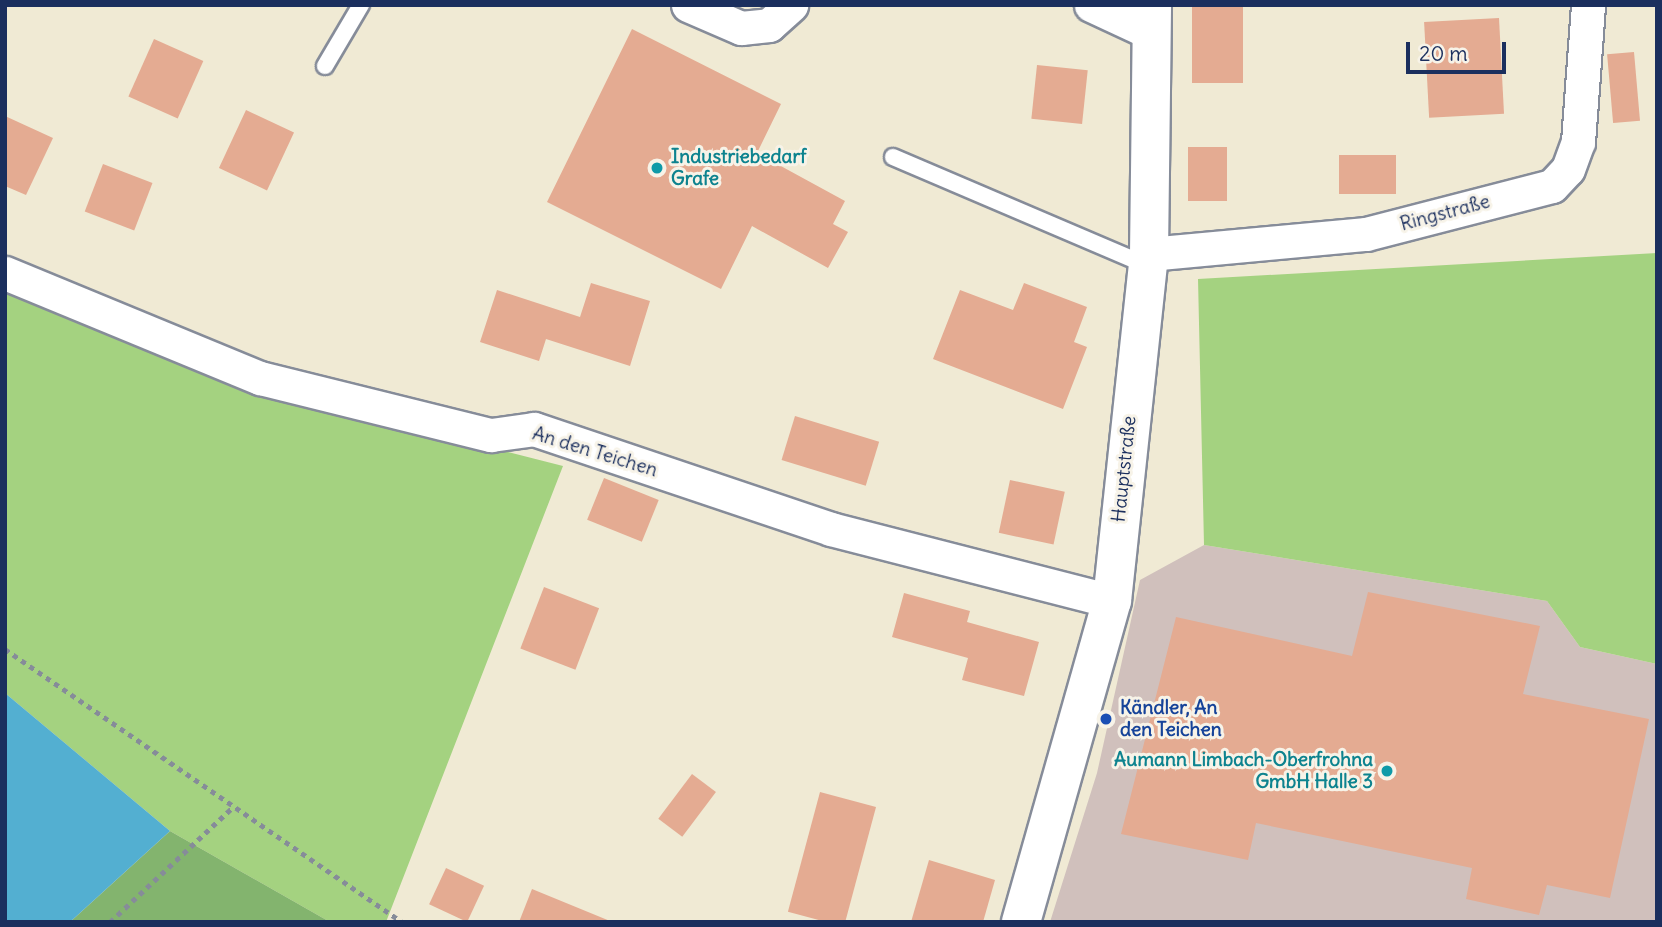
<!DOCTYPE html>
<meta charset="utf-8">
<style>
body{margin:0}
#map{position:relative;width:1662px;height:927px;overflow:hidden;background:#f0ead4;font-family:Delius,sans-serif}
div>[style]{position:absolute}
.industrial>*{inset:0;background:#d0c0bc}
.green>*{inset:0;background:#a4d280}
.forest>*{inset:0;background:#83b46e}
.water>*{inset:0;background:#53afd1}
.building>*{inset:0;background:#e4ab92;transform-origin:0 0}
.path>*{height:4.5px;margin-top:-2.25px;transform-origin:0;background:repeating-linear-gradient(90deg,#868c99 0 5px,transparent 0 10px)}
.roads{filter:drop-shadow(2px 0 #868c99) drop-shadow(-2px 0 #868c99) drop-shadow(0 2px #868c99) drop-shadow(0 -2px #868c99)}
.service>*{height:16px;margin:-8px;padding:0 8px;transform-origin:8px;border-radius:8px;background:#fff}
.minor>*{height:33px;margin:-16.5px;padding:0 16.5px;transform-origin:16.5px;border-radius:16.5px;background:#fff}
.tertiary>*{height:38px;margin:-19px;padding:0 19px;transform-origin:19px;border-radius:19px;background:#fff}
.dots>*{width:19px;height:19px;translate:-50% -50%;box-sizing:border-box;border:4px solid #f7f3e8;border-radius:50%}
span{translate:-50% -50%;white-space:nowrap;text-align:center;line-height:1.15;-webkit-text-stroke:6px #f7f3e8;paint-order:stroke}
.culture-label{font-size:19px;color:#0d838f;font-weight:700}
.left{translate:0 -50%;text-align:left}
.right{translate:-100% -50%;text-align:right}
.street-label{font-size:19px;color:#1b2f5e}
.transit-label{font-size:19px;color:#164399;font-weight:700}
.frame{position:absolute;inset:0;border:7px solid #1b2f5e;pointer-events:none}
.scale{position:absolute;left:1406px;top:42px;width:100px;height:32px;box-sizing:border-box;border:4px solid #1b2f5e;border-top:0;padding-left:9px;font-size:21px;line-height:24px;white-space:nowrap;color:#1b2f5e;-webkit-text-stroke:5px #f7f3e8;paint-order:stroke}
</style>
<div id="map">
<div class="industrial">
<i style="clip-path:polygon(1204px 545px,1547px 601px,1580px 647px,1657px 664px,1657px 922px,1050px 922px,1097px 773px,1140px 580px)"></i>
</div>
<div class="green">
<i style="clip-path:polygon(1657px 253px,1657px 664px,1580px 647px,1547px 601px,1204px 545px,1198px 279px)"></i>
<i style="clip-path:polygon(5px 276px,274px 393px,563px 466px,386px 922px,330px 922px,170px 831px,5px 693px)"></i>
</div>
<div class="forest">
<i style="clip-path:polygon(170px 831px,330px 922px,70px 922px)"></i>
</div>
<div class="water">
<i style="clip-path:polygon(5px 693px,170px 831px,70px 922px,5px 922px)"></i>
</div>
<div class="building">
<i style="left:1192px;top:5px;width:51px;height:78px"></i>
<i style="left:1499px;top:18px;width:96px;height:75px;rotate:87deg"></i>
<i style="clip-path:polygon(632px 29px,781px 104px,757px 153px,845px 201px,833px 224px,848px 232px,828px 268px,752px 226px,721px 289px,547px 202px)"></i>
<i style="left:154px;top:39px;width:54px;height:63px;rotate:24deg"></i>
<i style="left:1634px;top:52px;width:69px;height:27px;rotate:85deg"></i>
<i style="left:1037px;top:65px;width:51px;height:54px;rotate:6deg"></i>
<i style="left:246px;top:110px;width:53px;height:64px;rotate:25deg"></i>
<i style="clip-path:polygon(5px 116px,53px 138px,26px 195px,5px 186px)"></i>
<i style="left:1188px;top:147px;width:39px;height:54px"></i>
<i style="left:1396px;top:155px;width:39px;height:57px;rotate:90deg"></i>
<i style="left:103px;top:164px;width:53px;height:51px;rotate:21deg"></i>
<i style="clip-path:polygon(591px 283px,650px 301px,630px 366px,546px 339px,539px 361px,480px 342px,497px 290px,580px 317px)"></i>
<i style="clip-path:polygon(1024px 283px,1087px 307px,1074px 342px,1087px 347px,1063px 409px,933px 359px,960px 290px,1013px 310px)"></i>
<i style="left:795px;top:416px;width:88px;height:46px;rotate:17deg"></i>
<i style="left:604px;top:478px;width:59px;height:45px;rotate:22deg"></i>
<i style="left:1010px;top:480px;width:56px;height:54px;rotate:12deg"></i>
<i style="left:544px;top:587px;width:59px;height:66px;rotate:21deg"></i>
<i style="clip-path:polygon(1368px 592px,1540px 626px,1523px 694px,1649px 719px,1610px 898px,1547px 885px,1539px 915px,1466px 899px,1472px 868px,1256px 823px,1248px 860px,1121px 834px,1176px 617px,1352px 656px)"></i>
<i style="clip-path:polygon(904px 593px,970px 611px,967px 622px,1039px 642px,1024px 696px,962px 680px,968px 658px,892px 637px)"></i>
<i style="left:692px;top:774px;width:30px;height:56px;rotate:37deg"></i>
<i style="left:820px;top:792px;width:58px;height:124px;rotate:15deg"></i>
<i style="clip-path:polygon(929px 860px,995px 880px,983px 922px,911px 922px)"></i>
<i style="left:446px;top:868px;width:42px;height:40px;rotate:25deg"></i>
<i style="clip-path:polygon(532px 889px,610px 921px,610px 922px,519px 922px)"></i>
</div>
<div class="path">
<i style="left:5px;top:649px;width:482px;rotate:34.5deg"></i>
<i style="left:110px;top:922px;width:167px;rotate:-43.1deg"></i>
</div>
<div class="roads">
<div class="service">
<i style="left:325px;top:66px;width:71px;rotate:-59.5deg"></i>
<i style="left:893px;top:157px;width:277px;rotate:23.1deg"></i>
</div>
<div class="minor">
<i style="left:688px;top:5px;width:58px;rotate:23.5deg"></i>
<i style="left:741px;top:28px;width:28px;rotate:-6deg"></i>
<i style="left:769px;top:25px;width:30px;rotate:-42deg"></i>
<i style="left:1091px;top:5px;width:66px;rotate:25deg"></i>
<i style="left:1149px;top:254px;width:218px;rotate:-5.3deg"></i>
<i style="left:1366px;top:234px;width:192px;rotate:-14.5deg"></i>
<i style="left:1552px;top:186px;width:23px;rotate:-47deg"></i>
<i style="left:1568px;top:169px;width:29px;rotate:-70deg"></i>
<i style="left:1578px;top:142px;width:137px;rotate:-85.8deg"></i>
<i style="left:5px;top:273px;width:276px;rotate:22.4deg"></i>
<i style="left:260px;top:378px;width:238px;rotate:13.9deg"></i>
<i style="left:491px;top:435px;width:43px;rotate:-7.9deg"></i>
<i style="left:534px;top:429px;width:313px;rotate:18.6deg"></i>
<i style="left:831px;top:529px;width:290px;rotate:14.4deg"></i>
</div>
<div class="tertiary">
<i style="left:1021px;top:922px;width:334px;rotate:-74.2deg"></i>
<i style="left:1112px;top:601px;width:349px;rotate:-83.9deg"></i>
<i style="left:1149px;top:254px;width:249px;rotate:-89.3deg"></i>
</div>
</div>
<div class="dots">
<i style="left:657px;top:168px;background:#0f9aa8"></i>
<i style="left:1106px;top:719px;background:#1a4fb4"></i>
<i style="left:1387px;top:771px;background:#0f9aa8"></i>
</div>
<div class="culture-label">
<span class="left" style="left:671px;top:168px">Industriebedarf<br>Grafe</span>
<span class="right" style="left:1373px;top:771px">Aumann Limbach-Oberfrohna<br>GmbH Halle 3</span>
</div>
<div class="street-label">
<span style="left:1445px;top:213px;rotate:-15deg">Ringstraße</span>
<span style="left:595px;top:452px;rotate:17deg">An den Teichen</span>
<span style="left:1124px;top:469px;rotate:-84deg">Hauptstraße</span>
</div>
<div class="transit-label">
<span class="left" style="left:1120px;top:719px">Kändler, An<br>den Teichen</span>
</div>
<div class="frame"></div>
<div class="scale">20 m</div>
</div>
